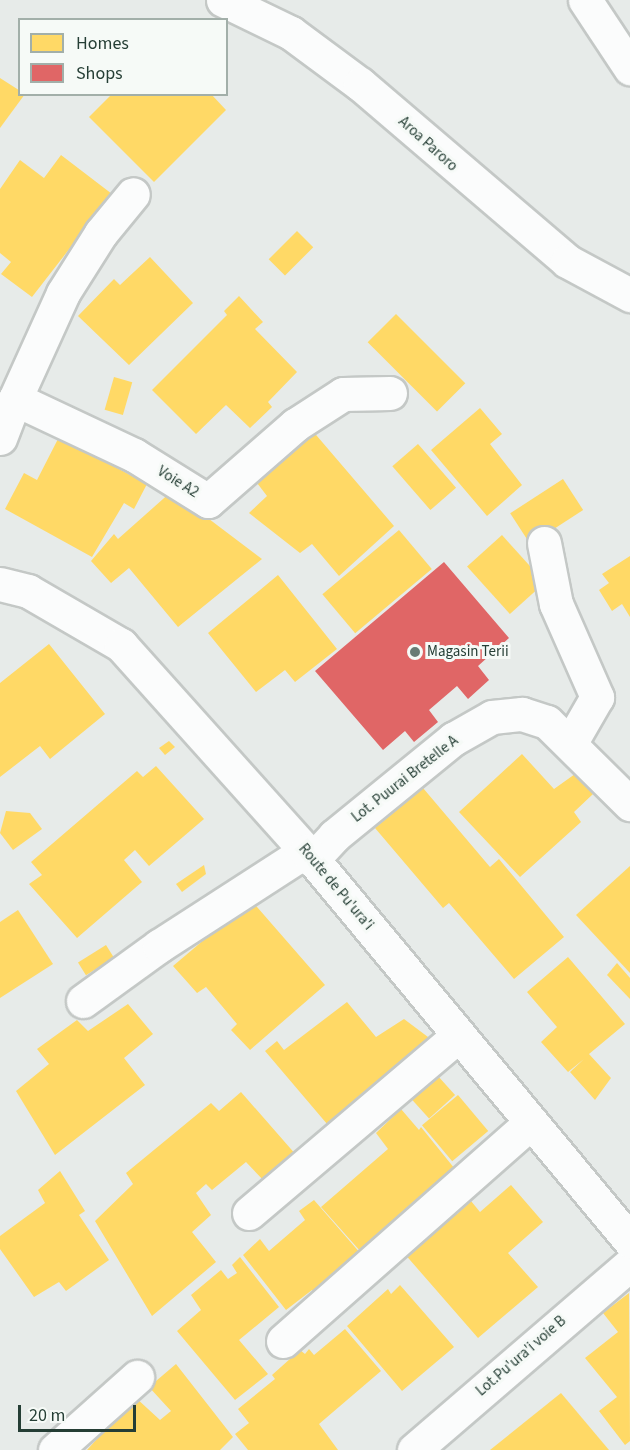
<!DOCTYPE html>
<style>
body{margin:0}
#map{position:relative;width:630px;height:1450px;overflow:hidden;background:#e7ebe9;font-family:"Source Sans 3",sans-serif}
div>[style]{position:absolute}
.homes>*{inset:0;background:#ffd966;transform-origin:0 0}
.shops>*{inset:0;background:#e06666}
.roads{filter:drop-shadow(2px 0 #c4c8c6) drop-shadow(-2px 0 #c4c8c6) drop-shadow(0 2px #c4c8c6) drop-shadow(0 -2px #c4c8c6)}
.minor>*{height:33px;margin:-16.5px;padding:0 16.5px;transform-origin:16.5px;border-radius:16.5px;background:#fbfcfc}
.secondary>*{height:33px;margin:-16.5px;padding:0 16.5px;transform-origin:16.5px;border-radius:16.5px;background:#fbfcfc}
.dots>*{width:16px;height:16px;translate:-50% -50%;box-sizing:border-box;border:3px solid #f6faf7;border-radius:50%}
span{translate:-50% -50%;white-space:nowrap;text-align:center;line-height:1.15;-webkit-text-stroke:6px #f6faf7;paint-order:stroke}
.street-label{font-size:15px;color:#253e35}
.poi-label{font-size:15px;color:#253e35}
.left{translate:0 -50%;text-align:left}
.legend{position:absolute;left:18px;top:18px;width:210px;height:78px;box-sizing:border-box;background:#f6faf7;border:2px solid #a2afa9;margin:0;padding:8px 10px;list-style:none;font-size:18px;color:#253e35}
.legend li{display:flex;align-items:center;gap:12px;height:30px}
.legend b{width:30px;border:2px solid #a2afa9}
.scale{position:absolute;left:18px;top:1405px;width:118px;height:27px;box-sizing:border-box;border:3px solid #253e35;border-top:0;padding-left:8px;font-size:18px;line-height:21px;white-space:nowrap;color:#253e35;-webkit-text-stroke:4px #f6faf7;paint-order:stroke}
</style>
<div id="map">
<div class="homes">
<i style="clip-path:polygon(0 78px,25px 94px,0 128px)"></i>
<i style="clip-path:polygon(112px 94px,211px 94px,226px 110px,154px 182px,89px 117px)"></i>
<i style="clip-path:polygon(61px 155px,112px 194px,32px 297px,1px 274px,11px 262px,0 253px,0 189px,20px 160px,44px 178px)"></i>
<i style="left:297px;top:231px;width:23px;height:40px;rotate:45deg"></i>
<i style="clip-path:polygon(150px 257px,193px 303px,129px 365px,78px 316px,114px 279px,120px 285px)"></i>
<i style="clip-path:polygon(239px 296px,263px 322px,255px 329px,297px 372px,268px 402px,272px 407px,250px 428px,226px 405px,196px 434px,152px 390px,227px 315px,224px 311px)"></i>
<i style="left:396px;top:314px;width:98px;height:40px;rotate:45deg"></i>
<i style="left:114px;top:377px;width:19px;height:34px;rotate:16deg"></i>
<i style="clip-path:polygon(480px 408px,502px 434px,490px 444px,522px 485px,487px 516px,431px 450px)"></i>
<i style="clip-path:polygon(311px 429px,394px 526px,339px 576px,312px 544px,300px 553px,249px 513px,267px 496px,254px 479px)"></i>
<i style="clip-path:polygon(59px 437px,147px 484px,134px 509px,124px 503px,92px 557px,5px 509px,24px 473px,37px 480px)"></i>
<i style="left:418px;top:444px;width:58px;height:34px;rotate:49deg"></i>
<i style="left:563px;top:479px;width:37px;height:63px;rotate:57deg"></i>
<i style="clip-path:polygon(172px 491px,262px 559px,178px 627px,129px 568px,111px 583px,91px 561px,114px 534px,118px 539px)"></i>
<i style="left:399px;top:530px;width:51px;height:100px;rotate:50deg"></i>
<i style="left:502px;top:535px;width:64px;height:47px;rotate:48deg"></i>
<i style="clip-path:polygon(630px 556px,630px 617px,622px 604px,612px 611px,599px 590px,609px 583px,602px 574px)"></i>
<i style="clip-path:polygon(278px 575px,337px 649px,295px 682px,285px 670px,256px 692px,208px 633px)"></i>
<i style="clip-path:polygon(49px 644px,105px 714px,50px 759px,40px 746px,0 777px,0 683px)"></i>
<i style="clip-path:polygon(169px 741px,175px 747px,165px 755px,159px 748px)"></i>
<i style="clip-path:polygon(522px 754px,554px 789px,575px 774px,593px 794px,574px 812px,581px 822px,520px 877px,459px 812px)"></i>
<i style="clip-path:polygon(156px 766px,204px 819px,149px 866px,135px 850px,124px 860px,142px 882px,77px 938px,29px 884px,42px 875px,31px 862px,137px 771px,143px 777px)"></i>
<i style="clip-path:polygon(423px 788px,490px 867px,499px 859px,564px 937px,514px 979px,449px 903px,443px 908px,375px 828px)"></i>
<i style="clip-path:polygon(6px 811px,30px 813px,42px 829px,13px 850px,0 833px)"></i>
<i style="clip-path:polygon(204px 865px,206px 874px,182px 892px,176px 884px)"></i>
<i style="clip-path:polygon(630px 866px,630px 973px,576px 915px)"></i>
<i style="clip-path:polygon(251px 900px,325px 985px,250px 1050px,231px 1030px,237px 1024px,206px 987px,197px 993px,173px 966px)"></i>
<i style="clip-path:polygon(18px 910px,53px 964px,0 998px,0 922px)"></i>
<i style="left:106px;top:945px;width:15px;height:33px;rotate:58deg"></i>
<i style="clip-path:polygon(568px 957px,625px 1024px,589px 1054px,611px 1078px,595px 1100px,570px 1072px,584px 1059px,568px 1072px,541px 1042px,557px 1027px,527px 992px)"></i>
<i style="clip-path:polygon(617px 963px,630px 978px,630px 999px,607px 975px)"></i>
<i style="clip-path:polygon(347px 1002px,376px 1037px,404px 1019px,428px 1037px,426px 1046px,333px 1131px,265px 1051px,277px 1041px,284px 1050px)"></i>
<i style="clip-path:polygon(128px 1004px,153px 1034px,124px 1058px,145px 1085px,55px 1155px,16px 1091px,49px 1064px,37px 1049px,77px 1020px,88px 1031px)"></i>
<i style="left:437px;top:1075px;width:27px;height:35px;rotate:48deg"></i>
<i style="clip-path:polygon(241px 1092px,297px 1156px,266px 1183px,246px 1162px,212px 1190px,206px 1184px,196px 1193px,211px 1215px,192px 1232px,216px 1262px,152px 1316px,95px 1221px,133px 1184px,126px 1173px,211px 1103px,219px 1111px)"></i>
<i style="left:458px;top:1095px;width:47px;height:47px;rotate:50deg"></i>
<i style="clip-path:polygon(401px 1109px,419px 1130px,421px 1127px,459px 1174px,361px 1252px,321px 1207px,388px 1149px,376px 1133px)"></i>
<i style="clip-path:polygon(60px 1171px,85px 1211px,79px 1215px,109px 1260px,66px 1291px,59px 1282px,34px 1297px,0 1249px,0 1236px,45px 1203px,38px 1190px)"></i>
<i style="clip-path:polygon(511px 1185px,543px 1222px,508px 1253px,538px 1287px,478px 1338px,403px 1252px,453px 1209px,457px 1214px,471px 1201px,480px 1212px)"></i>
<i style="clip-path:polygon(314px 1200px,361px 1254px,315px 1294px,312px 1290px,286px 1310px,243px 1255px,260px 1239px,269px 1251px,305px 1220px,299px 1211px)"></i>
<i style="clip-path:polygon(240px 1257px,279px 1307px,239px 1340px,268px 1374px,235px 1400px,177px 1331px,201px 1310px,191px 1295px,221px 1270px,228px 1279px,237px 1273px,232px 1265px)"></i>
<i style="clip-path:polygon(400px 1285px,454px 1347px,402px 1391px,347px 1326px,388px 1289px,391px 1294px)"></i>
<i style="clip-path:polygon(629px 1293px,630px 1441px,625px 1445px,599px 1411px,617px 1397px,585px 1358px,618px 1332px,603px 1313px)"></i>
<i style="clip-path:polygon(345px 1329px,381px 1371px,319px 1424px,338px 1450px,248px 1450px,235px 1434px,249px 1423px,238px 1409px,275px 1379px,272px 1375px,300px 1350px,305px 1354px,309px 1349px,314px 1355px)"></i>
<i style="clip-path:polygon(176px 1364px,233px 1437px,220px 1450px,87px 1450px,135px 1397px,160px 1420px,171px 1411px,149px 1387px)"></i>
<i style="clip-path:polygon(561px 1393px,609px 1450px,490px 1450px)"></i>
</div>
<div class="shops">
<i style="clip-path:polygon(444px 562px,509px 638px,478px 666px,489px 680px,468px 699px,457px 686px,429px 710px,438px 722px,414px 742px,405px 731px,383px 750px,315px 671px)"></i>
</div>
<div class="roads">
<div class="minor">
<i style="left:223px;top:0;width:76px;rotate:25.9deg"></i>
<i style="left:291px;top:33px;width:86px;rotate:36.5deg"></i>
<i style="left:360px;top:84px;width:272px;rotate:40.5deg"></i>
<i style="left:567px;top:261px;width:72px;rotate:28.4deg"></i>
<i style="left:585px;top:0;width:82px;rotate:56.5deg"></i>
<i style="left:15px;top:399px;width:116px;rotate:-65.6deg"></i>
<i style="left:63px;top:293px;width:71px;rotate:-57.7deg"></i>
<i style="left:101px;top:233px;width:50px;rotate:-50.6deg"></i>
<i style="left:0;top:438px;width:42px;rotate:-69deg"></i>
<i style="left:15px;top:399px;width:132px;rotate:25.2deg"></i>
<i style="left:134px;top:455px;width:87px;rotate:31.9deg"></i>
<i style="left:208px;top:501px;width:116px;rotate:-41.1deg"></i>
<i style="left:295px;top:425px;width:57px;rotate:-32.9deg"></i>
<i style="left:343px;top:394px;width:47px;rotate:-1.2deg"></i>
<i style="left:544px;top:543px;width:62px;rotate:78.9deg"></i>
<i style="left:556px;top:604px;width:102px;rotate:66.2deg"></i>
<i style="left:597px;top:697px;width:54px;rotate:119.9deg"></i>
<i style="left:312px;top:860px;width:33px;rotate:-47deg"></i>
<i style="left:334px;top:836px;width:154px;rotate:-39.2deg"></i>
<i style="left:453px;top:739px;width:45px;rotate:-29.4deg"></i>
<i style="left:492px;top:717px;width:30px;rotate:-6deg"></i>
<i style="left:522px;top:714px;width:26px;rotate:18deg"></i>
<i style="left:547px;top:722px;width:117px;rotate:44.7deg"></i>
<i style="left:83px;top:1001px;width:94px;rotate:-35.9deg"></i>
<i style="left:159px;top:946px;width:175px;rotate:-32.9deg"></i>
<i style="left:249px;top:1213px;width:275px;rotate:-40.3deg"></i>
<i style="left:283px;top:1341px;width:331px;rotate:-41.4deg"></i>
<i style="left:55px;top:1450px;width:110px;rotate:-41.7deg"></i>
<i style="left:414px;top:1450px;width:285px;rotate:-40.7deg"></i>
</div>
<div class="secondary">
<i style="left:0;top:584px;width:29px;rotate:14deg"></i>
<i style="left:28px;top:591px;width:108px;rotate:30.1deg"></i>
<i style="left:121px;top:645px;width:277px;rotate:48.1deg"></i>
<i style="left:306px;top:851px;width:507px;rotate:50.28deg"></i>
</div>
</div>
<div class="dots">
<i style="left:415px;top:652px;background:#697b74"></i>
</div>
<div class="street-label">
<span style="left:428px;top:144px;rotate:42deg">Aroa Paroro</span>
<span style="left:178px;top:482px;rotate:32deg">Voie A2</span>
<span style="left:405px;top:779px;rotate:-38deg">Lot. Puurai Bretelle A</span>
<span style="left:336px;top:887px;rotate:50deg">Route de Pu'ura'i</span>
<span style="left:521px;top:1356px;rotate:-41deg">Lot.Pu'ura'i voie B</span>
</div>
<div class="poi-label">
<span class="left" style="left:427px;top:652px">Magasin Terii</span>
</div>
<ul class="legend">
<li><b style="height:16px;background:#ffd966"></b>Homes</li>
<li><b style="height:16px;background:#e06666"></b>Shops</li>
</ul>
<div class="scale">20 m</div>
</div>
